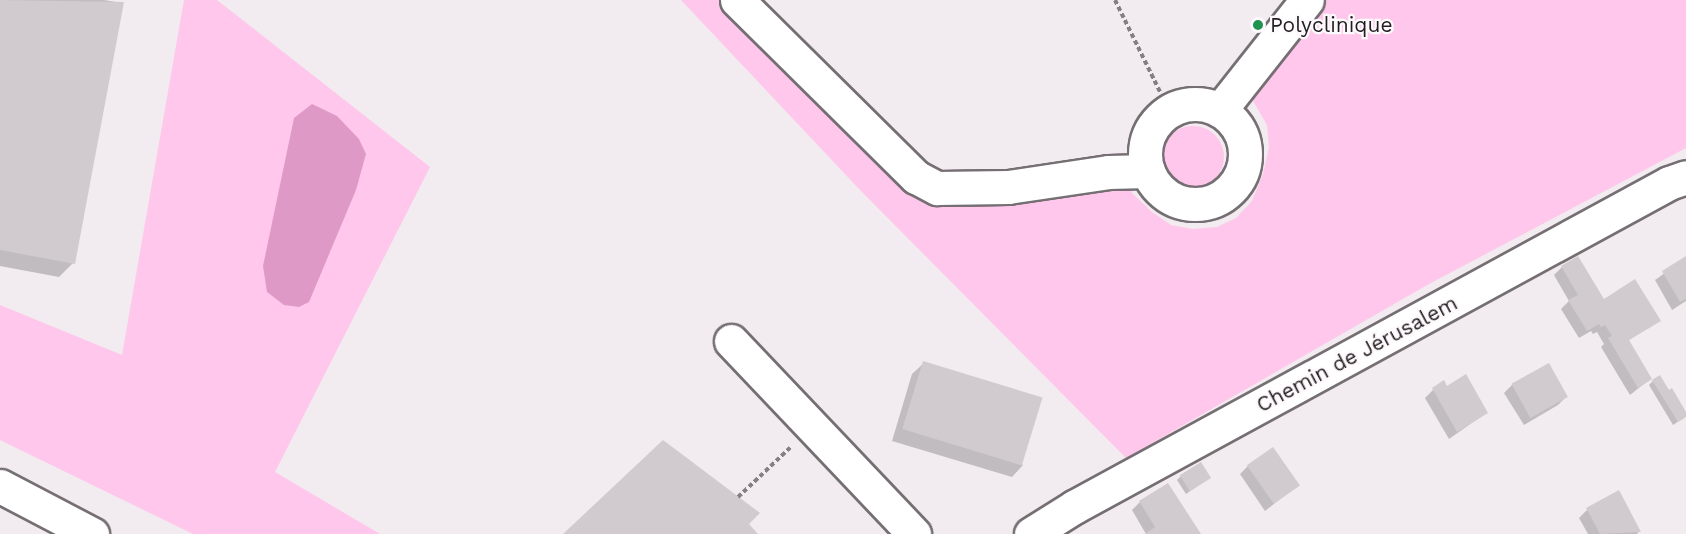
<!DOCTYPE html>
<meta charset="utf-8">
<style>
body{margin:0}
#map{position:relative;width:1686px;height:534px;overflow:hidden;background:#f2ebef;font-family:"Work Sans",sans-serif}
div>[style]{position:absolute}
.green>*{inset:0;background:#ffc7eb}
.round{border-radius:50%}
.water>*{inset:0;background:#de99c7}
.shadow>*{inset:0;background:#0003}
.building>*{inset:0;background:#d1cace;transform-origin:0 0}
.path>*{height:4px;margin-top:-2px;transform-origin:0;background:repeating-linear-gradient(90deg,#847f82 0 4.5px,transparent 0 7.5px)}
.roads{filter:drop-shadow(2px 0 #756f73) drop-shadow(-2px 0 #756f73) drop-shadow(0 2px #756f73) drop-shadow(0 -2px #756f73)}
.minor>*{height:33px;margin:-16.5px;padding:0 16.5px;transform-origin:16.5px;border-radius:16.5px;background:#fff}
.minor>.ring{margin:-16.5px;padding:0;box-sizing:content-box;background:none;border:33px solid #fff;border-radius:50%}
.highway>*{height:33px;margin:-16.5px;padding:0 16.5px;transform-origin:16.5px;border-radius:16.5px;background:#fff}
.dots>*{width:16px;height:16px;translate:-50% -50%;box-sizing:border-box;border:3px solid #fef9fc;border-radius:50%}
span{translate:-50% -50%;white-space:nowrap;text-align:center;line-height:1.15;-webkit-text-stroke:4.5px #fef9fc;paint-order:stroke}
.poi-label{font-size:21px;color:#1f1d1e}
.left{translate:0 -50%;text-align:left}
.street-label{font-size:21px;color:#1f1d1e}
</style>
<div id="map">
<div class="green">
<i style="clip-path:polygon(184px 0,217px 0,430px 167px,275px 472px,380px 534px,193px 534px,0 440px,0 305px,122px 355px)"></i>
<i style="clip-path:polygon(681px 0,722px 0,914px 194px,1129px 183px,1132px 193px,1152px 212px,1171px 225px,1192px 229px,1217px 227px,1236px 218px,1252px 201px,1263px 174px,1269px 147px,1267px 125px,1252px 99px,1327px 0,1686px 0,1686px 148px,1429px 284px,1126px 458px,860px 190px)"></i>
<i class="round" style="left:1162px;top:126px;width:62px;height:62px"></i>
</div>
<div class="water">
<i style="clip-path:polygon(312px 104px,337px 116px,359px 139px,366px 154px,356px 190px,309px 302px,299px 307px,284px 305px,267px 292px,263px 266px,294px 118px)"></i>
</div>
<div class="shadow">
<i style="clip-path:polygon(0 0,104px 0,122px 3px,73px 263px,59px 277px,0 266px)"></i>
<i style="clip-path:polygon(1686px 258px,1686px 301px,1672px 310px,1655px 280px)"></i>
<i style="clip-path:polygon(1562px 267px,1603px 301px,1659px 321px,1627px 341px,1650px 379px,1630px 395px,1601px 347px,1604px 344px,1597px 332px,1593px 334px,1591px 331px,1579px 338px,1561px 309px,1569px 301px,1554px 275px)"></i>
<i style="clip-path:polygon(924px 363px,1023px 465px,1012px 477px,892px 441px,912px 374px)"></i>
<i style="clip-path:polygon(1548px 365px,1567px 396px,1558px 405px,1524px 425px,1504px 393px,1512px 385px)"></i>
<i style="clip-path:polygon(1653px 381px,1686px 416px,1682px 419px,1673px 425px,1649px 385px)"></i>
<i style="clip-path:polygon(1446px 388px,1486px 413px,1449px 439px,1425px 398px,1433px 390px)"></i>
<i style="clip-path:polygon(1248px 466px,1298px 485px,1265px 511px,1240px 474px)"></i>
<i style="clip-path:polygon(1181px 476px,1209px 478px,1186px 494px,1177px 480px)"></i>
<i style="clip-path:polygon(1140px 502px,1200px 534px,1146px 534px,1132px 510px)"></i>
<i style="clip-path:polygon(1587px 510px,1639px 531px,1637px 534px,1588px 534px,1579px 518px)"></i>
</div>
<div class="building">
<i style="clip-path:polygon(0 0,124px 2px,75px 264px,0 250px)"></i>
<i style="clip-path:polygon(1578px 256px,1604px 299px,1635px 279px,1661px 321px,1629px 340px,1652px 379px,1638px 388px,1608px 338px,1612px 336px,1605px 325px,1601px 327px,1599px 324px,1587px 331px,1568px 300px,1578px 295px,1561px 266px)"></i>
<i style="clip-path:polygon(1686px 256px,1686px 299px,1680px 302px,1662px 271px)"></i>
<i style="left:923px;top:361px;width:125px;height:71px;rotate:17deg"></i>
<i style="left:1549px;top:363px;width:39px;height:43px;rotate:61deg"></i>
<i style="clip-path:polygon(1466px 374px,1488px 413px,1457px 432px,1432px 388px,1444px 380px,1447px 386px)"></i>
<i style="clip-path:polygon(1660px 375px,1669px 390px,1672px 388px,1686px 412px,1686px 417px,1678px 422px,1652px 380px)"></i>
<i style="clip-path:polygon(663px 440px,760px 513px,749px 524px,758px 534px,563px 534px)"></i>
<i style="left:1273px;top:447px;width:47px;height:32px;rotate:55deg"></i>
<i style="left:1201px;top:462px;width:19px;height:25px;rotate:58deg"></i>
<i style="clip-path:polygon(1168px 483px,1201px 534px,1145px 534px,1155px 527px,1139px 501px)"></i>
<i style="clip-path:polygon(1619px 490px,1641px 532px,1600px 534px,1586px 508px)"></i>
</div>
<div class="path">
<i style="left:1115px;top:0;width:123px;rotate:63.9deg"></i>
<i style="left:738px;top:497px;width:74px;rotate:-43.4deg"></i>
</div>
<div class="roads">
<div class="minor">
<i style="left:737px;top:0;width:252px;rotate:44.7deg"></i>
<i style="left:916px;top:177px;width:24px;rotate:28deg"></i>
<i style="left:937px;top:188px;width:71px;rotate:-0.8deg"></i>
<i style="left:1008px;top:187px;width:101px;rotate:-8.5deg"></i>
<i style="left:1108px;top:172px;width:40px;rotate:-1.4deg"></i>
<i class="ring" style="left:1145px;top:104px;width:67px;height:67px"></i>
<i style="left:1220px;top:110px;width:140px;rotate:-51.7deg"></i>
<i style="left:731px;top:341px;width:266px;rotate:46.5deg"></i>
<i style="left:1031px;top:534px;width:51px;rotate:-32.1deg"></i>
<i style="left:1074px;top:507px;width:677px;rotate:-28.57deg"></i>
<i style="left:1669px;top:183px;width:18px;rotate:-19deg"></i>
</div>
<div class="highway">
<i style="left:0;top:486px;width:104px;rotate:27.6deg"></i>
</div>
</div>
<div class="dots">
<i style="left:1258px;top:25px;background:#1f9450"></i>
</div>
<div class="poi-label">
<span class="left" style="left:1270px;top:25px">Polyclinique</span>
</div>
<div class="street-label">
<span style="left:1357px;top:354px;rotate:-28deg">Chemin de Jérusalem</span>
</div>
</div>
